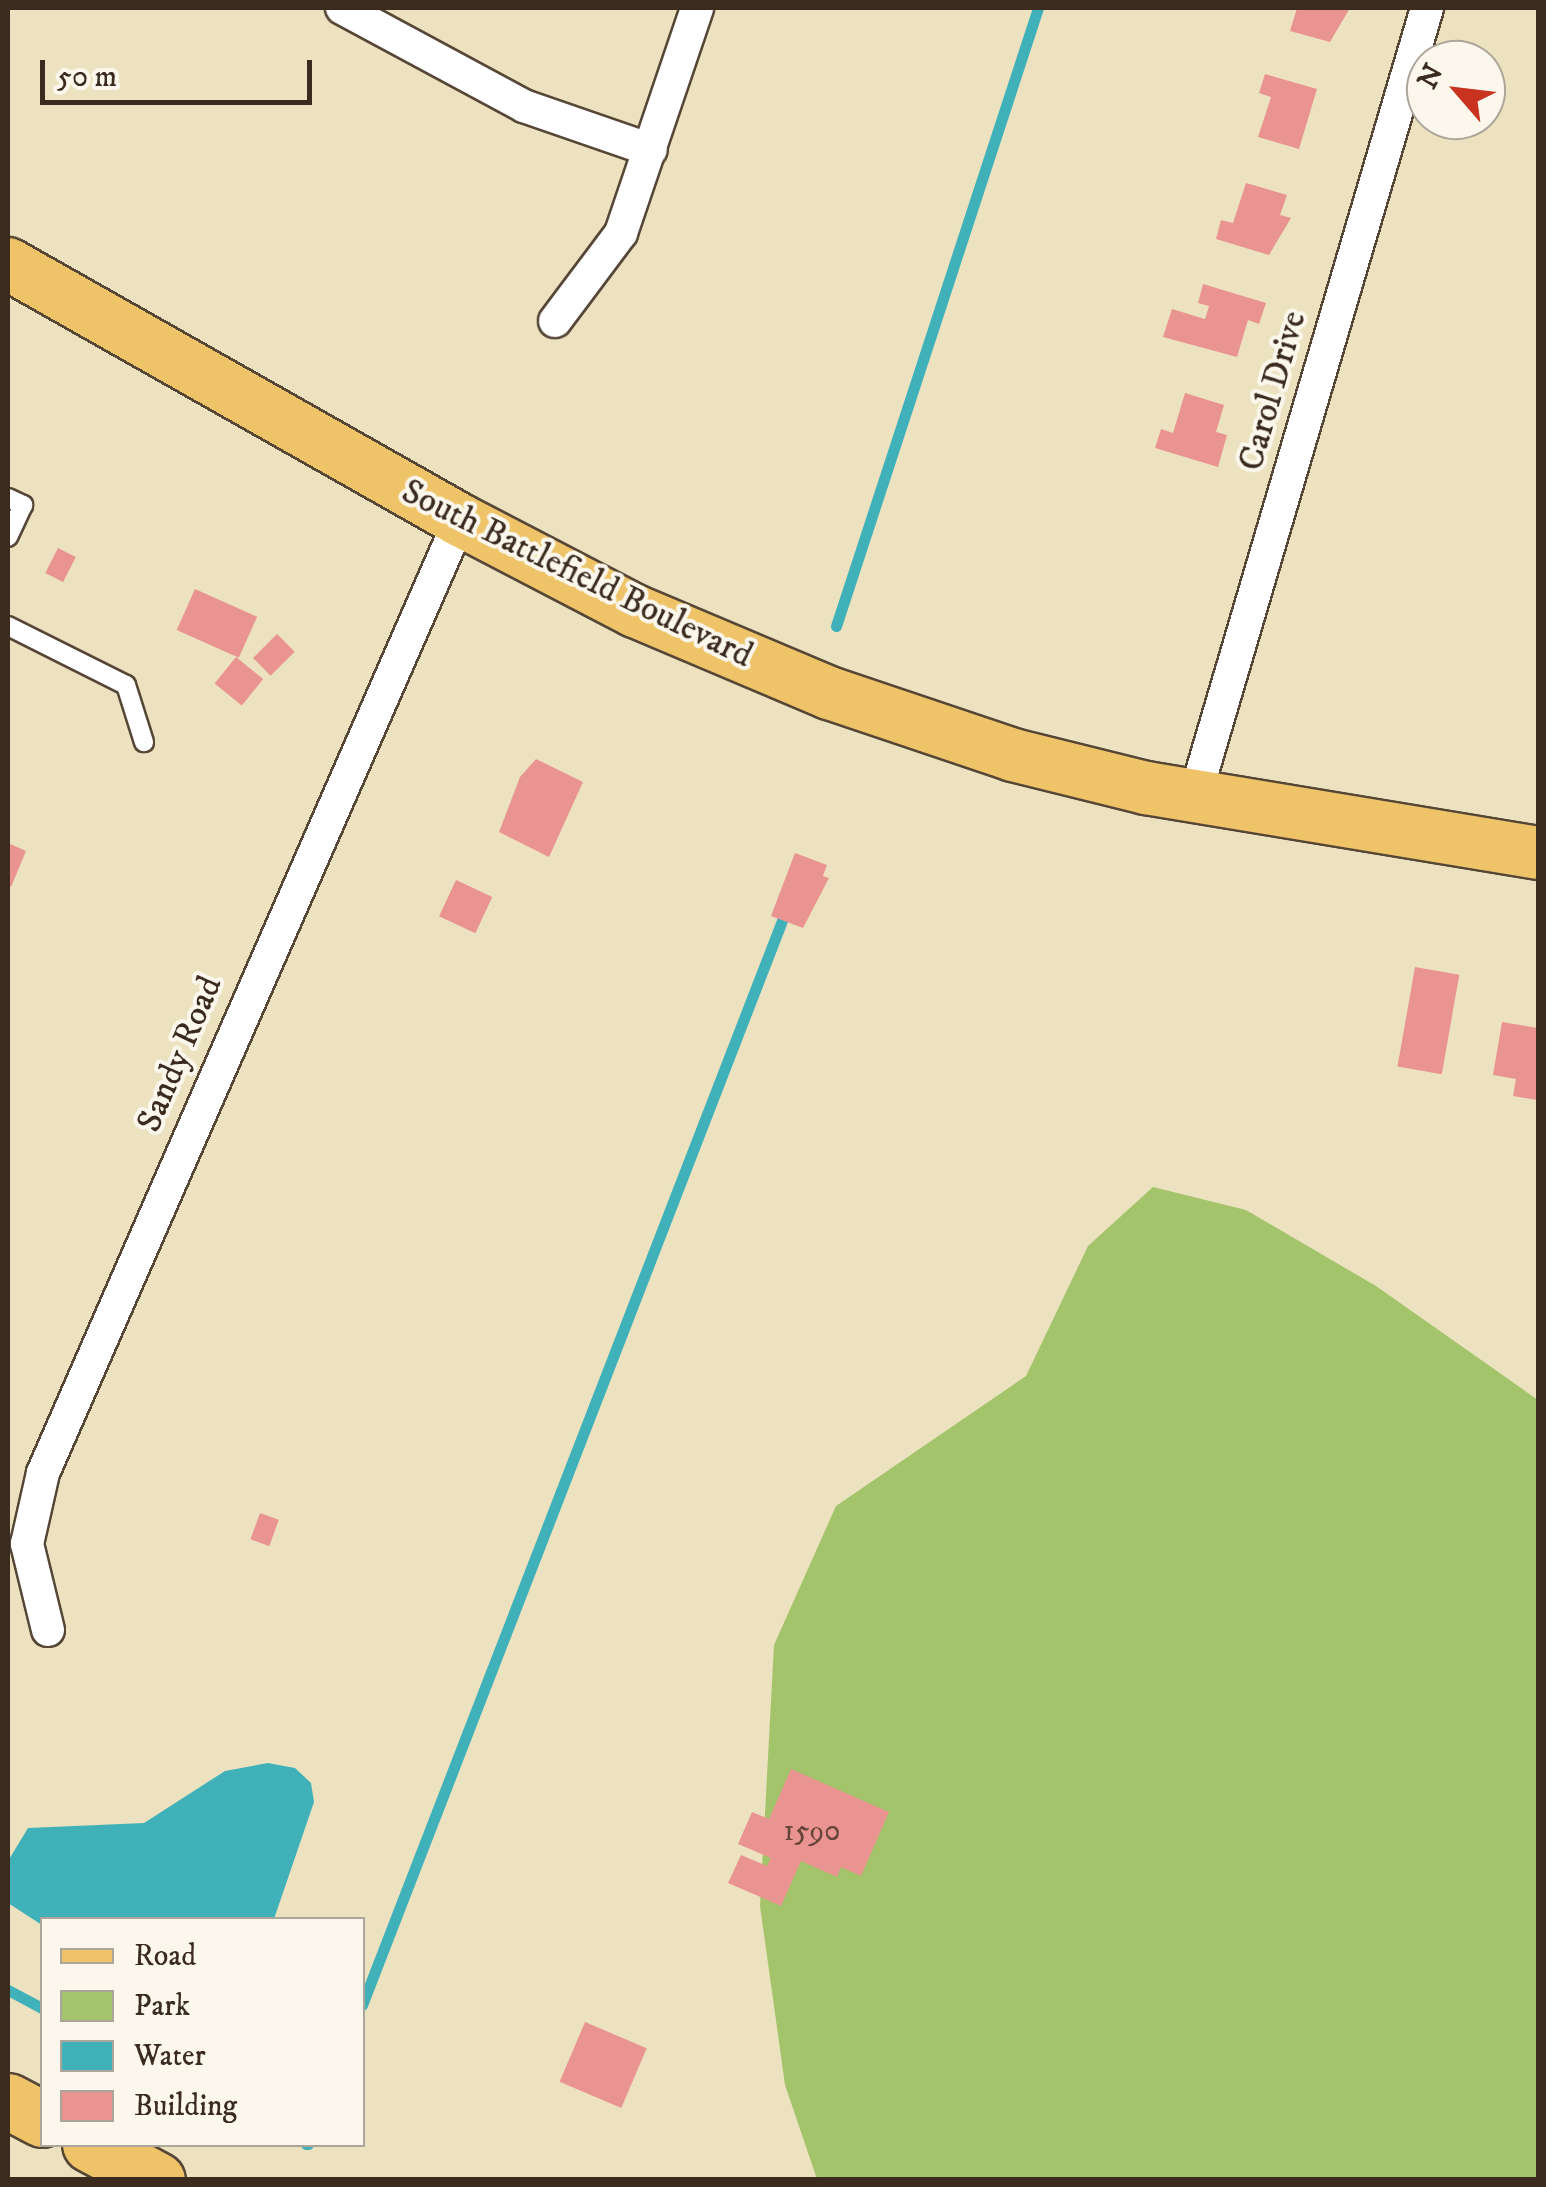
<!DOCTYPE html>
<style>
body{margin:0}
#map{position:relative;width:1546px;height:2187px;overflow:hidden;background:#ece2c0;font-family:"IM FELL DW Pica",serif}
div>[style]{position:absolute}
.green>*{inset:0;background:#a4c46c}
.water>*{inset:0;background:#40b1b9}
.stream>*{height:11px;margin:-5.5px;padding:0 5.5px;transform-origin:5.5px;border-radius:5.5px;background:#40b1b9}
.building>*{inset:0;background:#e99490;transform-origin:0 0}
.roads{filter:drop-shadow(2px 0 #564636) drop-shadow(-2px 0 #564636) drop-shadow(0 2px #564636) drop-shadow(0 -2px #564636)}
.lane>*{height:18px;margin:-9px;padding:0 9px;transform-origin:9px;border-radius:9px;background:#fff}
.street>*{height:32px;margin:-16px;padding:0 16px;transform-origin:16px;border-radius:16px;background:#fff}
.primary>*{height:52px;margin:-26px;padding:0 26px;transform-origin:26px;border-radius:26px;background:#efc469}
.highway>*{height:55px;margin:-27.5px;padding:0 27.5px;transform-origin:27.5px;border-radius:27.5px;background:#efc469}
span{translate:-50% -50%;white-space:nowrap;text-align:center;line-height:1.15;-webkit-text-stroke:8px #fbf7ec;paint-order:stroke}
.number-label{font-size:30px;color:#66443a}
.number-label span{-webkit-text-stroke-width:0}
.street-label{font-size:35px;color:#3b2a1e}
.frame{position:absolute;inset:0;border:10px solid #3b2a1e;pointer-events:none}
.legend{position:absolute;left:40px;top:1917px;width:325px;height:230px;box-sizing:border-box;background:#fbf7ec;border:2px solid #aea59a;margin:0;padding:12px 18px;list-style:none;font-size:30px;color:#3b2a1e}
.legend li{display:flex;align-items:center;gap:20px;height:50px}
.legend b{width:50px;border:2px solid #aea59a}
.north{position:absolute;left:1406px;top:40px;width:100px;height:100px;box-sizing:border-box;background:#fbf7ec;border:2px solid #aea59a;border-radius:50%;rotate:298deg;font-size:28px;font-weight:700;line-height:40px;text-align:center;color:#3b2a1e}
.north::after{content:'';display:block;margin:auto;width:35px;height:45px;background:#c8321e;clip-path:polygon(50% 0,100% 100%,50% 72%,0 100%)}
.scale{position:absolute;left:40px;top:60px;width:272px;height:45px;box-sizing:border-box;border:5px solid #3b2a1e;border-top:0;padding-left:12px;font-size:30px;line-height:35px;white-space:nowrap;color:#3b2a1e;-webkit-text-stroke:8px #fbf7ec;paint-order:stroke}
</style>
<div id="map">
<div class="green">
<i style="clip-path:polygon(1153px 1187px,1246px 1210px,1376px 1286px,1538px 1400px,1538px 2179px,817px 2179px,785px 2085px,760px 1906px,774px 1645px,836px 1506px,1026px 1376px,1088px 1246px)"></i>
</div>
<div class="water">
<i style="clip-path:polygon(268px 1763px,295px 1768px,311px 1783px,314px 1802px,274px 1919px,42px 1920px,42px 1925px,8px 1903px,8px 1861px,28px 1828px,144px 1823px,225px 1771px)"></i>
</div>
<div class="stream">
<i style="left:836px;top:626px;width:650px;rotate:-71.9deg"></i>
<i style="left:8px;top:1990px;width:38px;rotate:28deg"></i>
<i style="left:362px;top:2005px;width:1166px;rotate:-68.83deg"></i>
<i style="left:306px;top:2144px;width:2px"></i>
</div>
<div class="building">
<i style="clip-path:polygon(1297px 8px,1350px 8px,1330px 42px,1290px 31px)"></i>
<i style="clip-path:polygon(1265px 74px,1317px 89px,1299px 149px,1258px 137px,1271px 97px,1259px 93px)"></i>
<i style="clip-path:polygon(1246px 183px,1287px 195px,1280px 215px,1291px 218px,1269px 255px,1216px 239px,1221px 220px,1233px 223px)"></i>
<i style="clip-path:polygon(1203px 284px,1266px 303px,1259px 324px,1248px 320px,1237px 357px,1163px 337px,1172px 309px,1205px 319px,1209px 306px,1198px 303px)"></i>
<i style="clip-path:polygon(1185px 393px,1224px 405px,1216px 432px,1227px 435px,1218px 467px,1155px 448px,1161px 429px,1173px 433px)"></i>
<i style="left:58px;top:548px;width:20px;height:28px;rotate:27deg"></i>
<i style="left:195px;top:589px;width:68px;height:45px;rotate:24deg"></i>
<i style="left:277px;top:634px;width:25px;height:34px;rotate:45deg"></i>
<i style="left:236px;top:657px;width:35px;height:34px;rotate:39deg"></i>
<i style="clip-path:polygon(536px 759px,583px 782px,549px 857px,499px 832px,520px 777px)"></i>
<i style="clip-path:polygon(8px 843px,26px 851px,11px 887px,8px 885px)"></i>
<i style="clip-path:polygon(795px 853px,827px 865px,823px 876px,829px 878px,803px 928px,771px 916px)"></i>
<i style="left:456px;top:880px;width:40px;height:40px;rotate:25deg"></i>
<i style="left:1415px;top:967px;width:45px;height:101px;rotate:10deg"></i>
<i style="clip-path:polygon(1502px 1022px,1538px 1028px,1537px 1100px,1513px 1096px,1516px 1079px,1493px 1075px)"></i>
<i style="left:260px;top:1513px;width:20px;height:28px;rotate:20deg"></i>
<i style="clip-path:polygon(791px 1769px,889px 1812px,861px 1876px,841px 1867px,837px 1877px,801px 1861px,781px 1906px,728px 1883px,741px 1855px,767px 1866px,771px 1858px,738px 1844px,752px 1812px,769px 1819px)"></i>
<i style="left:585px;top:2022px;width:67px;height:65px;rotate:23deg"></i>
</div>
<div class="roads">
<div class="lane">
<i style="left:8px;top:498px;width:17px;rotate:25deg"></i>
<i style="left:23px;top:505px;width:35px;rotate:115deg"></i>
<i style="left:8px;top:626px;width:132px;rotate:26.6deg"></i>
<i style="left:126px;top:685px;width:60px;rotate:72.5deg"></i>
</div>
<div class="street">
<i style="left:342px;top:8px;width:207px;rotate:28.3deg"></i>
<i style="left:524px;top:106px;width:134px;rotate:19.1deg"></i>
<i style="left:555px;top:321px;width:110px;rotate:-53.1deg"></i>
<i style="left:621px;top:233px;width:237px;rotate:-71.3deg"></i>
<i style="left:1195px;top:796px;width:821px;rotate:-73.59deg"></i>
<i style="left:48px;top:1630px;width:89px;rotate:-103.7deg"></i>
<i style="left:27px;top:1544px;width:73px;rotate:-77.3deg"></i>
<i style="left:43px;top:1473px;width:1040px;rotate:-66.37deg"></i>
</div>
<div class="primary">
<i style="left:8px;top:264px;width:519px;rotate:29.53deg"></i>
<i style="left:460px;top:520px;width:197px;rotate:27.5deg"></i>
<i style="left:635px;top:611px;width:211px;rotate:22.9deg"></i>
<i style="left:829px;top:693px;width:194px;rotate:18.6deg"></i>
<i style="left:1013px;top:755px;width:137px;rotate:13.9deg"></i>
<i style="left:1146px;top:788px;width:397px;rotate:9.4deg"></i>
</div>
<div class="highway">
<i style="left:8px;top:2101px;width:38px;rotate:28deg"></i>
<i style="left:90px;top:2144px;width:76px;rotate:28.2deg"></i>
</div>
</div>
<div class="number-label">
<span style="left:812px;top:1832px">1590</span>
</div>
<div class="street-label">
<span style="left:1273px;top:391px;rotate:-74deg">Carol Drive</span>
<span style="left:577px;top:574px;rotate:26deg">South Battlefield Boulevard</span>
<span style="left:180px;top:1054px;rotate:-67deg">Sandy Road</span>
</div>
<div class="frame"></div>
<ul class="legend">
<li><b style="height:12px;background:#efc469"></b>Road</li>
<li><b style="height:28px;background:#a4c46c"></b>Park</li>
<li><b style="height:28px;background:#40b1b9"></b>Water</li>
<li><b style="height:28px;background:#e99490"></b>Building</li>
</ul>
<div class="north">N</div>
<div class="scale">50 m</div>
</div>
